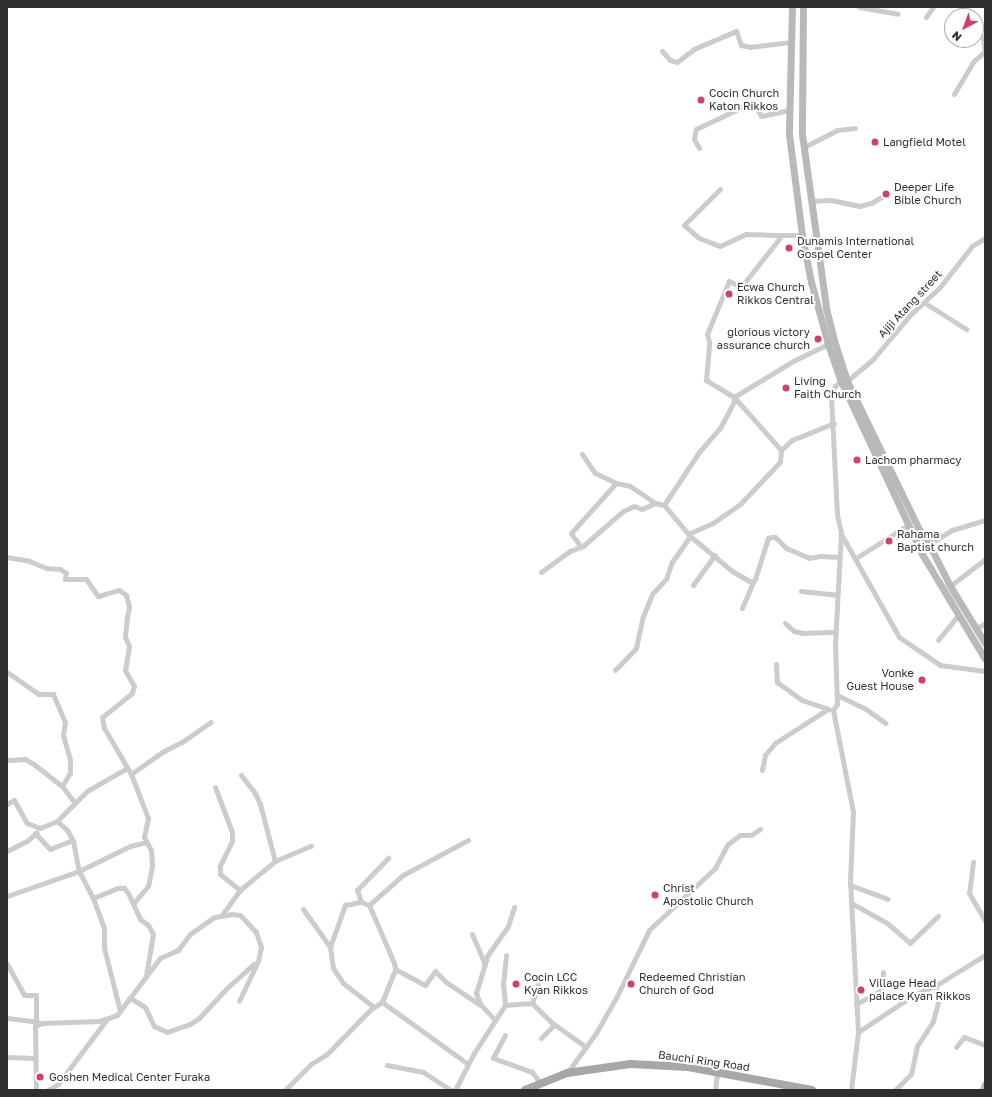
<!DOCTYPE html>
<style>
body{margin:0}
#map{position:relative;width:992px;height:1097px;overflow:hidden;background:#fff;font-family:"Golos Text",sans-serif}
div>[style]{position:absolute}
.street>*{height:5px;margin:-2.5px;padding:0 2.5px;transform-origin:2.5px;border-radius:2.5px;background:#ccc}
.secondary>*{height:7px;margin:-3.5px;padding:0 3.5px;transform-origin:3.5px;border-radius:3.5px;background:#b9b9b9}
.primary>*{height:8px;margin:-4px;padding:0 4px;transform-origin:4px;border-radius:4px;background:#a7a7a7}
.dots>*{width:11px;height:11px;translate:-50% -50%;box-sizing:border-box;border:2px solid #fff;border-radius:50%}
span{translate:-50% -50%;white-space:nowrap;text-align:center;line-height:1.15;-webkit-text-stroke:4px #fff;paint-order:stroke}
.poi-label{font-size:11px;color:#2f2f2f}
.left{translate:0 -50%;text-align:left}
.right{translate:-100% -50%;text-align:right}
.street-label{font-size:11px;color:#2f2f2f}
.frame{position:absolute;inset:0;border:8px solid #2f2f2f;pointer-events:none}
.north{position:absolute;left:944px;top:8px;width:40px;height:40px;box-sizing:border-box;background:#fff;border:1px solid #acacac;border-radius:50%;rotate:221deg;font-size:11px;font-weight:700;line-height:16px;text-align:center;color:#2f2f2f}
.north::after{content:'';display:block;margin:auto;width:14px;height:18px;background:#d93d5f;clip-path:polygon(50% 0,100% 100%,50% 72%,0 100%)}
</style>
<div id="map">
<div class="street">
<i style="left:859px;top:7px;width:39px;rotate:10deg"></i>
<i style="left:960px;top:7px;width:11px;rotate:56deg"></i>
<i style="left:926px;top:17px;width:12px;rotate:-55deg"></i>
<i style="left:976px;top:29px;width:11px;rotate:52deg"></i>
<i style="left:983px;top:38px;width:16px;rotate:83deg"></i>
<i style="left:662px;top:51px;width:12px;rotate:48deg"></i>
<i style="left:670px;top:60px;width:7px;rotate:16deg"></i>
<i style="left:677px;top:62px;width:21px;rotate:-37deg"></i>
<i style="left:694px;top:49px;width:46px;rotate:-23.2deg"></i>
<i style="left:736px;top:31px;width:15px;rotate:70deg"></i>
<i style="left:741px;top:45px;width:9px;rotate:13deg"></i>
<i style="left:750px;top:47px;width:41px;rotate:-7deg"></i>
<i style="left:954px;top:94px;width:39px;rotate:-59deg"></i>
<i style="left:974px;top:61px;width:13px;rotate:-42deg"></i>
<i style="left:804px;top:147px;width:37px;rotate:-27deg"></i>
<i style="left:837px;top:130px;width:18px;rotate:-6deg"></i>
<i style="left:699px;top:148px;width:10px;rotate:-119deg"></i>
<i style="left:694px;top:139px;width:10px;rotate:-79deg"></i>
<i style="left:696px;top:129px;width:63px;rotate:-25.3deg"></i>
<i style="left:753px;top:102px;width:16px;rotate:60deg"></i>
<i style="left:761px;top:116px;width:30px;rotate:-12deg"></i>
<i style="left:720px;top:189px;width:51px;rotate:135deg"></i>
<i style="left:684px;top:225px;width:20px;rotate:41deg"></i>
<i style="left:699px;top:238px;width:22px;rotate:21deg"></i>
<i style="left:720px;top:246px;width:29px;rotate:-25deg"></i>
<i style="left:746px;top:234px;width:36px;rotate:2deg"></i>
<i style="left:811px;top:201px;width:20px;rotate:-3deg"></i>
<i style="left:831px;top:200px;width:29px;rotate:12deg"></i>
<i style="left:859px;top:206px;width:12px;rotate:-14deg"></i>
<i style="left:871px;top:203px;width:14px;rotate:-30deg"></i>
<i style="left:925px;top:303px;width:49px;rotate:32.4deg"></i>
<i style="left:841px;top:381px;width:8px;rotate:140deg"></i>
<i style="left:835px;top:386px;width:11px;rotate:112deg"></i>
<i style="left:831px;top:396px;width:119px;rotate:87.1deg"></i>
<i style="left:837px;top:515px;width:18px;rotate:77deg"></i>
<i style="left:841px;top:533px;width:111px;rotate:93.1deg"></i>
<i style="left:835px;top:644px;width:60px;rotate:88.1deg"></i>
<i style="left:837px;top:704px;width:7px;rotate:124deg"></i>
<i style="left:833px;top:710px;width:104px;rotate:78.9deg"></i>
<i style="left:853px;top:812px;width:68px;rotate:92.5deg"></i>
<i style="left:850px;top:880px;width:152px;rotate:87deg"></i>
<i style="left:858px;top:1032px;width:58px;rotate:96.9deg"></i>
<i style="left:847px;top:381px;width:35px;rotate:-40deg"></i>
<i style="left:874px;top:358px;width:56px;rotate:-50.1deg"></i>
<i style="left:910px;top:315px;width:41px;rotate:-43deg"></i>
<i style="left:940px;top:287px;width:52px;rotate:-52deg"></i>
<i style="left:972px;top:246px;width:15px;rotate:-32deg"></i>
<i style="left:781px;top:450px;width:71px;rotate:-131.6deg"></i>
<i style="left:734px;top:397px;width:69px;rotate:-31.4deg"></i>
<i style="left:793px;top:361px;width:39px;rotate:-26deg"></i>
<i style="left:582px;top:454px;width:23px;rotate:56deg"></i>
<i style="left:595px;top:473px;width:23px;rotate:25deg"></i>
<i style="left:616px;top:483px;width:14px;rotate:12deg"></i>
<i style="left:630px;top:486px;width:30px;rotate:34deg"></i>
<i style="left:664px;top:505px;width:64px;rotate:-56.6deg"></i>
<i style="left:699px;top:452px;width:32px;rotate:-49deg"></i>
<i style="left:720px;top:428px;width:30px;rotate:-62deg"></i>
<i style="left:734px;top:402px;width:5px;rotate:-90deg"></i>
<i style="left:734px;top:397px;width:33px;rotate:-149deg"></i>
<i style="left:706px;top:380px;width:38px;rotate:-85deg"></i>
<i style="left:709px;top:342px;width:8px;rotate:-104deg"></i>
<i style="left:707px;top:334px;width:57px;rotate:-67.5deg"></i>
<i style="left:729px;top:281px;width:13px;rotate:27deg"></i>
<i style="left:741px;top:287px;width:66px;rotate:-51.7deg"></i>
<i style="left:782px;top:235px;width:20px"></i>
<i style="left:688px;top:534px;width:27px;rotate:-24deg"></i>
<i style="left:713px;top:523px;width:33px;rotate:-35deg"></i>
<i style="left:740px;top:504px;width:58px;rotate:-46.4deg"></i>
<i style="left:780px;top:462px;width:12px;rotate:-85deg"></i>
<i style="left:781px;top:450px;width:15px;rotate:-42deg"></i>
<i style="left:792px;top:440px;width:45px;rotate:-22deg"></i>
<i style="left:841px;top:534px;width:118px;rotate:60.6deg"></i>
<i style="left:899px;top:637px;width:50px;rotate:34.3deg"></i>
<i style="left:940px;top:665px;width:45px;rotate:7.6deg"></i>
<i style="left:929px;top:544px;width:27px;rotate:-31deg"></i>
<i style="left:952px;top:530px;width:34px;rotate:-17deg"></i>
<i style="left:581px;top:547px;width:17px;rotate:-126deg"></i>
<i style="left:571px;top:533px;width:67px;rotate:-48deg"></i>
<i style="left:7px;top:557px;width:22px;rotate:10deg"></i>
<i style="left:29px;top:561px;width:18px;rotate:22deg"></i>
<i style="left:46px;top:568px;width:14px;rotate:4deg"></i>
<i style="left:60px;top:569px;width:7px;rotate:34deg"></i>
<i style="left:66px;top:573px;width:6px;rotate:99deg"></i>
<i style="left:65px;top:579px;width:21px"></i>
<i style="left:86px;top:579px;width:21px;rotate:55deg"></i>
<i style="left:98px;top:596px;width:22px;rotate:-16deg"></i>
<i style="left:119px;top:590px;width:9px;rotate:36deg"></i>
<i style="left:126px;top:595px;width:12px;rotate:76deg"></i>
<i style="left:129px;top:607px;width:10px;rotate:101deg"></i>
<i style="left:127px;top:617px;width:20px;rotate:96deg"></i>
<i style="left:125px;top:637px;width:10px;rotate:66deg"></i>
<i style="left:129px;top:646px;width:24px;rotate:99deg"></i>
<i style="left:125px;top:670px;width:18px;rotate:61deg"></i>
<i style="left:134px;top:686px;width:7px;rotate:106deg"></i>
<i style="left:132px;top:693px;width:38px;rotate:141deg"></i>
<i style="left:102px;top:717px;width:11px;rotate:80deg"></i>
<i style="left:104px;top:728px;width:53px;rotate:59.6deg"></i>
<i style="left:131px;top:774px;width:47px;rotate:68.9deg"></i>
<i style="left:148px;top:818px;width:19px;rotate:102deg"></i>
<i style="left:144px;top:837px;width:15px;rotate:62deg"></i>
<i style="left:151px;top:850px;width:16px;rotate:86deg"></i>
<i style="left:152px;top:866px;width:20px;rotate:101deg"></i>
<i style="left:148px;top:886px;width:23px;rotate:130deg"></i>
<i style="left:856px;top:558px;width:62px;rotate:-32.4deg"></i>
<i style="left:541px;top:572px;width:36px;rotate:-36deg"></i>
<i style="left:570px;top:551px;width:14px;rotate:-21deg"></i>
<i style="left:583px;top:546px;width:53px;rotate:-41.2deg"></i>
<i style="left:623px;top:511px;width:12px;rotate:-24deg"></i>
<i style="left:634px;top:506px;width:9px;rotate:21deg"></i>
<i style="left:642px;top:509px;width:14px;rotate:-25deg"></i>
<i style="left:655px;top:503px;width:9px;rotate:13deg"></i>
<i style="left:664px;top:505px;width:40px;rotate:50deg"></i>
<i style="left:690px;top:536px;width:55px;rotate:39.8deg"></i>
<i style="left:732px;top:571px;width:20px;rotate:30deg"></i>
<i style="left:749px;top:581px;width:4px;rotate:14deg"></i>
<i style="left:753px;top:582px;width:4px;rotate:-56deg"></i>
<i style="left:755px;top:579px;width:43px;rotate:-72.4deg"></i>
<i style="left:768px;top:538px;width:4px;rotate:-14deg"></i>
<i style="left:772px;top:537px;width:3px"></i>
<i style="left:775px;top:537px;width:16px;rotate:45deg"></i>
<i style="left:786px;top:548px;width:25px;rotate:23deg"></i>
<i style="left:809px;top:558px;width:11px;rotate:-10deg"></i>
<i style="left:820px;top:556px;width:19px;rotate:3deg"></i>
<i style="left:693px;top:585px;width:37px;rotate:-54deg"></i>
<i style="left:950px;top:586px;width:44px;rotate:-37.6deg"></i>
<i style="left:801px;top:591px;width:36px;rotate:6deg"></i>
<i style="left:742px;top:608px;width:28px;rotate:-67deg"></i>
<i style="left:785px;top:623px;width:12px;rotate:42deg"></i>
<i style="left:794px;top:631px;width:9px;rotate:13deg"></i>
<i style="left:803px;top:633px;width:33px;rotate:-2deg"></i>
<i style="left:976px;top:629px;width:11px;rotate:-34deg"></i>
<i style="left:938px;top:640px;width:32px;rotate:-51deg"></i>
<i style="left:776px;top:664px;width:18px;rotate:87deg"></i>
<i style="left:777px;top:682px;width:31px;rotate:36deg"></i>
<i style="left:802px;top:700px;width:28px;rotate:19deg"></i>
<i style="left:615px;top:670px;width:30px;rotate:-46deg"></i>
<i style="left:636px;top:648px;width:30px;rotate:-78deg"></i>
<i style="left:642px;top:619px;width:27px;rotate:-68deg"></i>
<i style="left:652px;top:594px;width:21px;rotate:-47deg"></i>
<i style="left:666px;top:579px;width:18px;rotate:-71deg"></i>
<i style="left:672px;top:562px;width:32px;rotate:-55deg"></i>
<i style="left:7px;top:672px;width:38px;rotate:35deg"></i>
<i style="left:38px;top:694px;width:15px"></i>
<i style="left:53px;top:694px;width:30px;rotate:67deg"></i>
<i style="left:65px;top:722px;width:13px;rotate:99deg"></i>
<i style="left:63px;top:735px;width:26px;rotate:74deg"></i>
<i style="left:70px;top:760px;width:13px;rotate:90deg"></i>
<i style="left:70px;top:773px;width:15px;rotate:122deg"></i>
<i style="left:837px;top:695px;width:32px;rotate:26deg"></i>
<i style="left:866px;top:709px;width:24px;rotate:36deg"></i>
<i style="left:8px;top:760px;width:17px;rotate:-3deg"></i>
<i style="left:25px;top:759px;width:12px;rotate:31deg"></i>
<i style="left:35px;top:765px;width:34px;rotate:38deg"></i>
<i style="left:62px;top:786px;width:21px;rotate:53deg"></i>
<i style="left:762px;top:770px;width:15px;rotate:-79deg"></i>
<i style="left:765px;top:755px;width:16px;rotate:-50deg"></i>
<i style="left:775px;top:743px;width:63px;rotate:-32.7deg"></i>
<i style="left:131px;top:774px;width:38px;rotate:-35deg"></i>
<i style="left:162px;top:752px;width:22px;rotate:-27deg"></i>
<i style="left:182px;top:742px;width:35px;rotate:-35deg"></i>
<i style="left:241px;top:775px;width:23px;rotate:52deg"></i>
<i style="left:255px;top:793px;width:12px;rotate:66deg"></i>
<i style="left:260px;top:804px;width:59px;rotate:75.3deg"></i>
<i style="left:215px;top:787px;width:48px;rotate:69.3deg"></i>
<i style="left:232px;top:832px;width:9px;rotate:90deg"></i>
<i style="left:232px;top:841px;width:28px;rotate:116deg"></i>
<i style="left:220px;top:866px;width:8px;rotate:90deg"></i>
<i style="left:220px;top:874px;width:26px;rotate:39deg"></i>
<i style="left:240px;top:890px;width:32px;rotate:126deg"></i>
<i style="left:7px;top:804px;width:8px;rotate:-30deg"></i>
<i style="left:14px;top:800px;width:26px;rotate:61deg"></i>
<i style="left:27px;top:823px;width:14px;rotate:21deg"></i>
<i style="left:40px;top:828px;width:18px;rotate:-22deg"></i>
<i style="left:57px;top:821px;width:42px;rotate:-45deg"></i>
<i style="left:87px;top:791px;width:46px;rotate:-29.9deg"></i>
<i style="left:57px;top:821px;width:13px;rotate:42deg"></i>
<i style="left:67px;top:830px;width:13px;rotate:61deg"></i>
<i style="left:73px;top:841px;width:31px;rotate:79deg"></i>
<i style="left:79px;top:871px;width:30px;rotate:63deg"></i>
<i style="left:93px;top:898px;width:32px;rotate:70deg"></i>
<i style="left:104px;top:928px;width:20px;rotate:90deg"></i>
<i style="left:104px;top:948px;width:65px;rotate:75.7deg"></i>
<i style="left:35px;top:833px;width:22px;rotate:47deg"></i>
<i style="left:50px;top:849px;width:24px;rotate:-22deg"></i>
<i style="left:7px;top:851px;width:22px;rotate:-27deg"></i>
<i style="left:27px;top:841px;width:13px;rotate:-42deg"></i>
<i style="left:973px;top:862px;width:31px;rotate:97deg"></i>
<i style="left:969px;top:893px;width:32px;rotate:60deg"></i>
<i style="left:850px;top:885px;width:40px;rotate:20.2deg"></i>
<i style="left:240px;top:890px;width:45px;rotate:-39.6deg"></i>
<i style="left:275px;top:861px;width:39px;rotate:-23deg"></i>
<i style="left:7px;top:896px;width:76px;rotate:-19.1deg"></i>
<i style="left:79px;top:871px;width:57px;rotate:-26.1deg"></i>
<i style="left:130px;top:846px;width:17px;rotate:-13deg"></i>
<i style="left:93px;top:898px;width:27px;rotate:-22deg"></i>
<i style="left:118px;top:888px;width:6px"></i>
<i style="left:124px;top:888px;width:6px;rotate:51deg"></i>
<i style="left:128px;top:893px;width:29px;rotate:65deg"></i>
<i style="left:140px;top:919px;width:10px;rotate:37deg"></i>
<i style="left:148px;top:925px;width:10px;rotate:61deg"></i>
<i style="left:153px;top:934px;width:43px;rotate:99.5deg"></i>
<i style="left:851px;top:903px;width:41px;rotate:29.1deg"></i>
<i style="left:887px;top:923px;width:30px;rotate:41deg"></i>
<i style="left:910px;top:943px;width:39px;rotate:-44deg"></i>
<i style="left:369px;top:905px;width:45px;rotate:-41.4deg"></i>
<i style="left:403px;top:875px;width:74px;rotate:-28.3deg"></i>
<i style="left:303px;top:909px;width:47px;rotate:54.6deg"></i>
<i style="left:330px;top:947px;width:21px;rotate:82deg"></i>
<i style="left:333px;top:968px;width:18px;rotate:56deg"></i>
<i style="left:343px;top:983px;width:39px;rotate:38deg"></i>
<i style="left:472px;top:934px;width:33px;rotate:67deg"></i>
<i style="left:330px;top:947px;width:45px;rotate:-70.3deg"></i>
<i style="left:345px;top:905px;width:16px;rotate:-11deg"></i>
<i style="left:7px;top:964px;width:35px;rotate:61deg"></i>
<i style="left:24px;top:995px;width:12px"></i>
<i style="left:36px;top:995px;width:27px;rotate:90deg"></i>
<i style="left:395px;top:969px;width:34px;rotate:28deg"></i>
<i style="left:425px;top:985px;width:17px;rotate:-54deg"></i>
<i style="left:435px;top:971px;width:16px;rotate:45deg"></i>
<i style="left:446px;top:982px;width:40px;rotate:34deg"></i>
<i style="left:538px;top:985px;width:19px;rotate:108deg"></i>
<i style="left:532px;top:1003px;width:27px;rotate:45deg"></i>
<i style="left:551px;top:1022px;width:43px;rotate:35.5deg"></i>
<i style="left:130px;top:998px;width:17px;rotate:31deg"></i>
<i style="left:145px;top:1007px;width:21px;rotate:65deg"></i>
<i style="left:154px;top:1026px;width:14px;rotate:25deg"></i>
<i style="left:167px;top:1032px;width:24px;rotate:-19deg"></i>
<i style="left:190px;top:1024px;width:11px;rotate:-34deg"></i>
<i style="left:199px;top:1018px;width:41px;rotate:-47deg"></i>
<i style="left:227px;top:988px;width:36px;rotate:-42deg"></i>
<i style="left:382px;top:1002px;width:106px;rotate:35.8deg"></i>
<i style="left:856px;top:1004px;width:26px;rotate:-28deg"></i>
<i style="left:879px;top:992px;width:7px;rotate:-56deg"></i>
<i style="left:883px;top:986px;width:14px;rotate:-90deg"></i>
<i style="left:505px;top:1005px;width:27px;rotate:-4deg"></i>
<i style="left:7px;top:1018px;width:31px;rotate:7deg"></i>
<i style="left:495px;top:1020px;width:22px;rotate:-133deg"></i>
<i style="left:480px;top:1004px;width:12px;rotate:-110deg"></i>
<i style="left:476px;top:993px;width:39px;rotate:-73deg"></i>
<i style="left:487px;top:956px;width:37px;rotate:-55deg"></i>
<i style="left:508px;top:926px;width:20px;rotate:-72deg"></i>
<i style="left:858px;top:1032px;width:69px;rotate:-33.7deg"></i>
<i style="left:915px;top:994px;width:22px;rotate:-22deg"></i>
<i style="left:935px;top:986px;width:59px;rotate:-31.8deg"></i>
<i style="left:505px;top:1035px;width:26px;rotate:118deg"></i>
<i style="left:493px;top:1058px;width:41px;rotate:19.7deg"></i>
<i style="left:532px;top:1072px;width:15px;rotate:53deg"></i>
<i style="left:541px;top:1038px;width:18px;rotate:-45deg"></i>
<i style="left:956px;top:1047px;width:13px;rotate:-51deg"></i>
<i style="left:964px;top:1037px;width:22px;rotate:21deg"></i>
<i style="left:7px;top:1057px;width:28px;rotate:2deg"></i>
<i style="left:387px;top:1065px;width:37px;rotate:11deg"></i>
<i style="left:423px;top:1072px;width:33px;rotate:33deg"></i>
<i style="left:567px;top:1073px;width:49px;rotate:-54.1deg"></i>
<i style="left:596px;top:1033px;width:43px;rotate:-60.4deg"></i>
<i style="left:617px;top:996px;width:73px;rotate:-64.1deg"></i>
<i style="left:649px;top:930px;width:91px;rotate:-43.2deg"></i>
<i style="left:715px;top:868px;width:27px;rotate:-62deg"></i>
<i style="left:728px;top:844px;width:15px;rotate:-37deg"></i>
<i style="left:740px;top:835px;width:11px"></i>
<i style="left:751px;top:835px;width:11px;rotate:-34deg"></i>
<i style="left:36px;top:1090px;width:64px;rotate:-90.9deg"></i>
<i style="left:35px;top:1026px;width:9px;rotate:-21deg"></i>
<i style="left:43px;top:1023px;width:56px;rotate:-2deg"></i>
<i style="left:99px;top:1021px;width:19px;rotate:-18deg"></i>
<i style="left:117px;top:1015px;width:71px;rotate:-53deg"></i>
<i style="left:160px;top:958px;width:20px;rotate:-24deg"></i>
<i style="left:178px;top:950px;width:20px;rotate:-53deg"></i>
<i style="left:190px;top:934px;width:29px;rotate:-35deg"></i>
<i style="left:214px;top:917px;width:18px;rotate:-9deg"></i>
<i style="left:232px;top:914px;width:8px;rotate:7deg"></i>
<i style="left:240px;top:915px;width:23px;rotate:47deg"></i>
<i style="left:256px;top:932px;width:16px;rotate:72deg"></i>
<i style="left:261px;top:947px;width:14px;rotate:102deg"></i>
<i style="left:258px;top:961px;width:44px;rotate:115.4deg"></i>
<i style="left:48px;top:1090px;width:12px;rotate:-31deg"></i>
<i style="left:58px;top:1084px;width:81px;rotate:-53deg"></i>
<i style="left:285px;top:1090px;width:37px;rotate:-45deg"></i>
<i style="left:311px;top:1064px;width:19px;rotate:-32deg"></i>
<i style="left:327px;top:1054px;width:62px;rotate:-45.7deg"></i>
<i style="left:370px;top:1010px;width:14px;rotate:-34deg"></i>
<i style="left:382px;top:1002px;width:35px;rotate:-68deg"></i>
<i style="left:395px;top:969px;width:6px;rotate:-99deg"></i>
<i style="left:394px;top:963px;width:56px;rotate:-113.3deg"></i>
<i style="left:372px;top:912px;width:8px;rotate:-113deg"></i>
<i style="left:369px;top:905px;width:9px;rotate:-159deg"></i>
<i style="left:361px;top:902px;width:13px;rotate:-108deg"></i>
<i style="left:357px;top:890px;width:45px;rotate:-45.9deg"></i>
<i style="left:455px;top:1090px;width:42px;rotate:-62.8deg"></i>
<i style="left:474px;top:1053px;width:57px;rotate:-57.1deg"></i>
<i style="left:505px;top:1005px;width:21px;rotate:-95deg"></i>
<i style="left:503px;top:984px;width:29px;rotate:-84deg"></i>
<i style="left:715px;top:1090px;width:17px;rotate:-83deg"></i>
<i style="left:895px;top:1090px;width:23px;rotate:-45deg"></i>
<i style="left:911px;top:1074px;width:29px;rotate:-78deg"></i>
<i style="left:917px;top:1046px;width:30px;rotate:-57deg"></i>
<i style="left:933px;top:1021px;width:24px;rotate:-75deg"></i>
<i style="left:939px;top:998px;width:13px;rotate:-108deg"></i>
</div>
<div class="secondary">
<i style="left:792px;top:7px;width:127px;rotate:91.4deg"></i>
<i style="left:789px;top:134px;width:102px;rotate:82.7deg"></i>
<i style="left:802px;top:235px;width:48px;rotate:79.2deg"></i>
<i style="left:811px;top:282px;width:64px;rotate:74.7deg"></i>
<i style="left:828px;top:344px;width:39px;rotate:71deg"></i>
<i style="left:841px;top:381px;width:191px;rotate:64.9deg"></i>
<i style="left:922px;top:554px;width:122px;rotate:59deg"></i>
<i style="left:803px;top:7px;width:127px;rotate:90.5deg"></i>
<i style="left:802px;top:134px;width:176px;rotate:82.1deg"></i>
<i style="left:826px;top:308px;width:30px;rotate:76deg"></i>
<i style="left:833px;top:337px;width:46px;rotate:72.3deg"></i>
<i style="left:847px;top:381px;width:165px;rotate:64.1deg"></i>
<i style="left:919px;top:529px;width:18px;rotate:56deg"></i>
<i style="left:929px;top:544px;width:47px;rotate:63.4deg"></i>
<i style="left:950px;top:586px;width:67px;rotate:58.4deg"></i>
<i style="left:983px;top:1090px;width:6px;rotate:-72deg"></i>
</div>
<div class="primary">
<i style="left:525px;top:1090px;width:45px;rotate:-22deg"></i>
<i style="left:567px;top:1073px;width:64px;rotate:-8.1deg"></i>
<i style="left:630px;top:1064px;width:58px;rotate:3deg"></i>
<i style="left:688px;top:1067px;width:126px;rotate:10.5deg"></i>
</div>
<div class="dots">
<i style="left:701px;top:100px;background:#d93d5f"></i>
<i style="left:875px;top:142px;background:#d93d5f"></i>
<i style="left:886px;top:194px;background:#d93d5f"></i>
<i style="left:789px;top:248px;background:#d93d5f"></i>
<i style="left:729px;top:294px;background:#d93d5f"></i>
<i style="left:818px;top:339px;background:#d93d5f"></i>
<i style="left:786px;top:388px;background:#d93d5f"></i>
<i style="left:857px;top:460px;background:#d93d5f"></i>
<i style="left:889px;top:541px;background:#d93d5f"></i>
<i style="left:922px;top:680px;background:#d93d5f"></i>
<i style="left:655px;top:895px;background:#d93d5f"></i>
<i style="left:516px;top:984px;background:#d93d5f"></i>
<i style="left:631px;top:984px;background:#d93d5f"></i>
<i style="left:861px;top:990px;background:#d93d5f"></i>
<i style="left:40px;top:1077px;background:#d93d5f"></i>
</div>
<div class="poi-label">
<span class="left" style="left:709px;top:100px">Cocin Church<br>Katon Rikkos</span>
<span class="left" style="left:883px;top:142px">Langfield Motel</span>
<span class="left" style="left:894px;top:194px">Deeper Life<br>Bible Church</span>
<span class="left" style="left:797px;top:248px">Dunamis International<br>Gospel Center</span>
<span class="left" style="left:737px;top:294px">Ecwa Church<br>Rikkos Central</span>
<span class="right" style="left:810px;top:339px">glorious victory<br>assurance church</span>
<span class="left" style="left:794px;top:388px">Living<br>Faith Church</span>
<span class="left" style="left:865px;top:460px">Lachom pharmacy</span>
<span class="left" style="left:897px;top:541px">Rahama<br>Baptist church</span>
<span class="right" style="left:914px;top:680px">Vonke<br>Guest House</span>
<span class="left" style="left:663px;top:895px">Christ<br>Apostolic Church</span>
<span class="left" style="left:524px;top:984px">Cocin LCC<br>Kyan Rikkos</span>
<span class="left" style="left:639px;top:984px">Redeemed Christian<br>Church of God</span>
<span class="left" style="left:869px;top:990px">Village Head<br>palace Kyan Rikkos</span>
<span class="left" style="left:49px;top:1077px">Goshen Medical Center Furaka</span>
</div>
<div class="street-label">
<span style="left:910px;top:304px;rotate:-47deg">Ajiji Atang street</span>
<span style="left:704px;top:1061px;rotate:8deg">Bauchi Ring Road</span>
</div>
<div class="frame"></div>
<div class="north">N</div>
</div>
